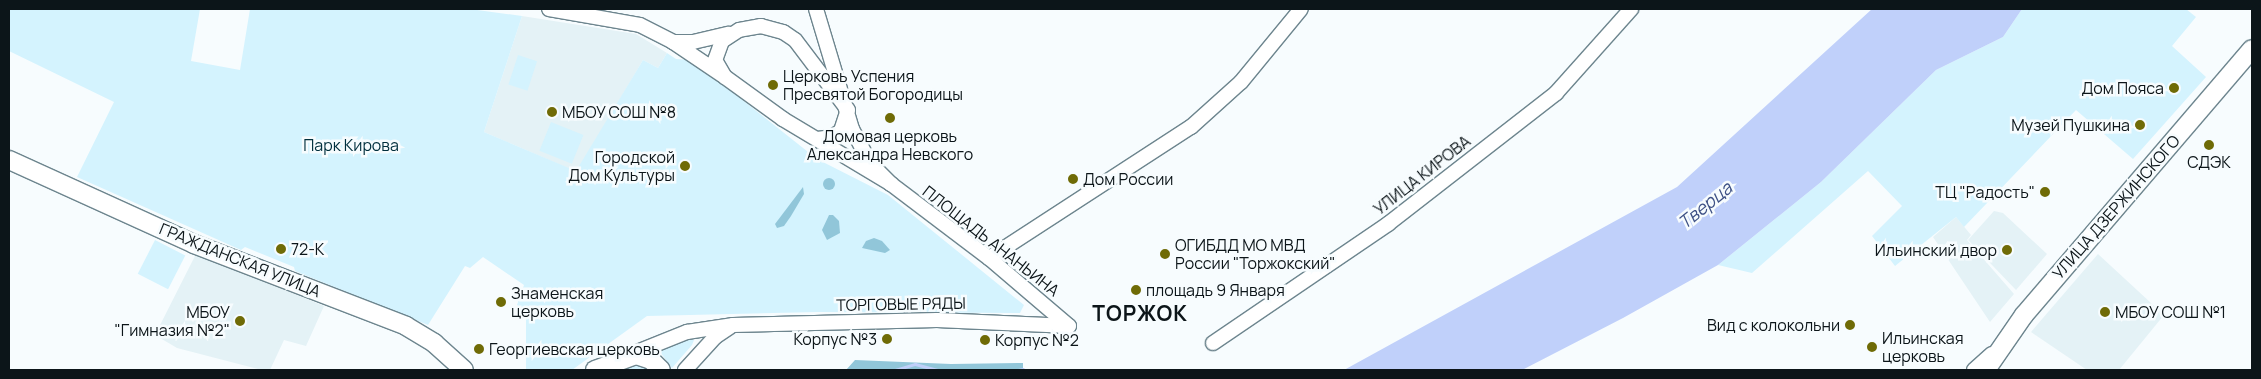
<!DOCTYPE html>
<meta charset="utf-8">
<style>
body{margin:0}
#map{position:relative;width:2261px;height:379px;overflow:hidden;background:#f7fcfe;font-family:Manrope,sans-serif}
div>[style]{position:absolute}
.built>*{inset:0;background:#e4f2f6}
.green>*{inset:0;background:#d4f3fe;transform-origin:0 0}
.forest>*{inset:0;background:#91c6d9}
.round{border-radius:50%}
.water>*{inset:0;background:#c0d0fa}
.stream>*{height:3px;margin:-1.5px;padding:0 1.5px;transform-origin:1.5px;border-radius:1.5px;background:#c0d0fa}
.roads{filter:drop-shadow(1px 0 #6d858e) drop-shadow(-1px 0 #6d858e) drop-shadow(0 1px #6d858e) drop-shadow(0 -1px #6d858e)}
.minor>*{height:14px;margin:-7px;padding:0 7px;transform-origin:7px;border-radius:7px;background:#fff}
.major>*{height:18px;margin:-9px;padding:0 9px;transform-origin:9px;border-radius:9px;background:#fff}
.dots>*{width:14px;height:14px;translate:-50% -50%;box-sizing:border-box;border:2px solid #f7fcfe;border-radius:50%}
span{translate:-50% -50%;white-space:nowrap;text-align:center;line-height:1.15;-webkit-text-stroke:5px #f7fcfe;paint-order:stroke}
.poi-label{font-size:16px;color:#0c1519}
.left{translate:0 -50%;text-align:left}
.right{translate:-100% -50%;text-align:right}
.park-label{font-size:16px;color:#002f3d}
.street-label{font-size:16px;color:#0c1519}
.water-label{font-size:18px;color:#3d5085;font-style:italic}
.district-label{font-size:21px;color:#0c1519;font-weight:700;letter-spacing:1px}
.frame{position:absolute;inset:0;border:10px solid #0c1519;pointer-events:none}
</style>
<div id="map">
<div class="built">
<i style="clip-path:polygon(522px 16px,636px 34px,667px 53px,658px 68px,643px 60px,577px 172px,484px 132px)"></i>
<i style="clip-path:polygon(1994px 211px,2003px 213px,2047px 254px,2016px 290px,1968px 240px)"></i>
<i style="clip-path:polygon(1956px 217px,1971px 235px,1967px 240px,2014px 294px,1990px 322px,1933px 237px)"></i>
<i style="clip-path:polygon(196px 254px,324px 306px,306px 346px,284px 340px,270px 370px,262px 370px,177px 348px,155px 335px)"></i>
<i style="clip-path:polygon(2098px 254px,2164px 315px,2119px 370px,2087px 370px,2031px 332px)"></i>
</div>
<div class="green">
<i style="clip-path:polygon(9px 9px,200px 9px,191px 61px,240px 70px,250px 9px,470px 9px,522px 16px,484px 132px,576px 171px,643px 60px,658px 68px,667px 53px,676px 59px,692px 60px,817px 159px,888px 195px,1024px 305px,1020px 313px,818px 312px,647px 316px,572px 370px,526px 370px,526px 313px,517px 305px,524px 285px,483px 257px,470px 268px,465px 266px,428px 325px,295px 271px,294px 267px,245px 247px,241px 250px,77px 177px,114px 102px,9px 51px)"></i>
<i style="clip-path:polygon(2022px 9px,2186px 9px,2196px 17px,2172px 46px,2206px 77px,2133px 159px,2076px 110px,1964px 227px,1956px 217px,1895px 266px,1872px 236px,1902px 206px,1868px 171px,1752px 273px,1718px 265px,1821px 182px,1936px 70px,2003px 37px)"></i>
<i style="left:518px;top:55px;width:20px;height:31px;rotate:18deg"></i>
<i style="left:551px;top:122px;width:35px;height:31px;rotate:22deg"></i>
<i style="left:155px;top:240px;width:34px;height:38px;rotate:27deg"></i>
<i style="clip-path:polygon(690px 338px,694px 340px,692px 345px,672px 368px,657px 348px)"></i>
<i style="clip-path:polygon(636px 364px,649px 370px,622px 370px,624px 369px)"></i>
</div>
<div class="forest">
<i class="round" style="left:823px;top:178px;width:12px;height:12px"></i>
<i style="clip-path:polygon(803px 187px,804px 194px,791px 216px,784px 226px,777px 228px,775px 224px)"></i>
<i style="clip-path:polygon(829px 215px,833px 215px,839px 221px,840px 233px,827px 240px,822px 230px)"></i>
<i style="clip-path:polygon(874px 238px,882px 241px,890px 250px,885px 253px,862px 248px,866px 241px)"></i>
<i style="clip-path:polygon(855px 360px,951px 364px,1023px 363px,1023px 370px,846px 370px)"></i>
</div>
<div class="water">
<i style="clip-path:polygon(1872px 9px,2022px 9px,2003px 37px,1936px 70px,1821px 182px,1718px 265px,1623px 318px,1522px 370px,1344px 370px,1677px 187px)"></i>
</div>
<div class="stream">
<i style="left:895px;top:370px;width:21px;rotate:-17deg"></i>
<i style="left:915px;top:364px;width:24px;rotate:15deg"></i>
<i style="left:1018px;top:370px;width:5px;rotate:-11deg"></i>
</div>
<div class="roads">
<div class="minor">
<i style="left:549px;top:9px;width:92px;rotate:10deg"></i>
<i style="left:640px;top:25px;width:37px;rotate:27deg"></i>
<i style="left:673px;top:42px;width:59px;rotate:34deg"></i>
<i style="left:816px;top:9px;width:125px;rotate:73.3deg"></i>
<i style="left:852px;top:129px;width:38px;rotate:62deg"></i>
<i style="left:870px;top:163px;width:30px;rotate:45deg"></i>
<i style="left:891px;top:184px;width:123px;rotate:37.1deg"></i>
<i style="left:989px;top:258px;width:105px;rotate:40.4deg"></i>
<i style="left:673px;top:42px;width:20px"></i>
<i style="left:693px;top:42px;width:37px;rotate:-13deg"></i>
<i style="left:818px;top:139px;width:14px;rotate:-8deg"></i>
<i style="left:832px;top:137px;width:11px;rotate:-34deg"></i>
<i style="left:841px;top:131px;width:22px;rotate:-72deg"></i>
<i style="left:848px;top:110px;width:88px;rotate:-127.1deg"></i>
<i style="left:795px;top:40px;width:14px;rotate:-146deg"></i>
<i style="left:783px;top:32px;width:23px;rotate:-165deg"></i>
<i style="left:761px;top:26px;width:22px;rotate:170deg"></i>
<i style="left:739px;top:30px;width:20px;rotate:147deg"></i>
<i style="left:722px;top:41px;width:20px;rotate:110deg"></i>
<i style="left:715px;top:60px;width:20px;rotate:60deg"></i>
<i style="left:725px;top:77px;width:72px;rotate:35.9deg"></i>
<i style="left:783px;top:119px;width:126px;rotate:31deg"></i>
<i style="left:989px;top:258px;width:241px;rotate:-33deg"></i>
<i style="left:1191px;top:127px;width:67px;rotate:-42deg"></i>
<i style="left:1241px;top:82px;width:94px;rotate:-50.6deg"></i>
<i style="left:1213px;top:343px;width:212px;rotate:-34.2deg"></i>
<i style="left:1388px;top:224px;width:213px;rotate:-37.9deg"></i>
<i style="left:1556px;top:93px;width:113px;rotate:-48.2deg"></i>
<i style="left:627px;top:356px;width:65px;rotate:-21.8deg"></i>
<i style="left:687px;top:332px;width:47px;rotate:-8.7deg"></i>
<i style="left:733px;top:325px;width:204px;rotate:-1.4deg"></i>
<i style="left:937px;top:320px;width:132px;rotate:2.6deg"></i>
<i style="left:685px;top:370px;width:45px;rotate:-47.7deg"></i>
<i style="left:715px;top:337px;width:18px;rotate:-34deg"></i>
<i style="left:1974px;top:370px;width:24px;rotate:-42deg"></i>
</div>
<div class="major">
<i style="left:9px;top:160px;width:203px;rotate:24.4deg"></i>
<i style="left:194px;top:244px;width:227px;rotate:21.1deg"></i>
<i style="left:406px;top:326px;width:33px;rotate:31deg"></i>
<i style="left:434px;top:343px;width:40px;rotate:42deg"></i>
<i style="left:595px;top:370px;width:44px;rotate:-20.1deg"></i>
<i style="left:636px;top:355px;width:16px;rotate:18deg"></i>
<i style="left:651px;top:360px;width:14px;rotate:45deg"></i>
<i style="left:1986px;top:370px;width:67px;rotate:-55.4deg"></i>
<i style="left:2024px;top:315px;width:350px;rotate:-49.4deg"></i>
</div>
</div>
<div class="dots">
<i style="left:773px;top:85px;background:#6f6b06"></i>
<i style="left:2174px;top:88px;background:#6f6b06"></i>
<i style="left:552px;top:112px;background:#6f6b06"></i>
<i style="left:890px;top:118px;background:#6f6b06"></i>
<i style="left:2140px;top:125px;background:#6f6b06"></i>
<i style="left:2209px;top:145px;background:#6f6b06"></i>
<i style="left:685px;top:166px;background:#6f6b06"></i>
<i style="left:1073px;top:179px;background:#6f6b06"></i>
<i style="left:2045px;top:192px;background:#6f6b06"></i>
<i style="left:281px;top:249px;background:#6f6b06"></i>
<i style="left:2007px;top:250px;background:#6f6b06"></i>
<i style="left:1165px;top:254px;background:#6f6b06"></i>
<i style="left:1136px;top:290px;background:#6f6b06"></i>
<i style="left:501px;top:302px;background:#6f6b06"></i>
<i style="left:2105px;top:312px;background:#6f6b06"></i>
<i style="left:240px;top:321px;background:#6f6b06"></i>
<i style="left:1850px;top:325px;background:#6f6b06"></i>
<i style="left:887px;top:339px;background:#6f6b06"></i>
<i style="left:985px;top:340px;background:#6f6b06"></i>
<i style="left:1872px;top:347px;background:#6f6b06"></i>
<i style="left:479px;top:349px;background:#6f6b06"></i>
</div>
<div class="poi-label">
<span class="left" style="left:783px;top:85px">Церковь Успения<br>Пресвятой Богородицы</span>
<span class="right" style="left:2164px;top:88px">Дом Пояса</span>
<span class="left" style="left:562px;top:112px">МБОУ СОШ №8</span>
<span class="right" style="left:2130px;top:125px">Музей Пушкина</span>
<span style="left:890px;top:145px">Домовая церковь<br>Александра Невского</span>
<span class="right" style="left:675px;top:166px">Городской<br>Дом Культуры</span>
<span style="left:2209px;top:162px">СДЭК</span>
<span class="left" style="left:1083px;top:179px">Дом России</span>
<span class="right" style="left:2035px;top:192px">ТЦ "Радость"</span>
<span class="left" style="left:1175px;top:254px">ОГИБДД МО МВД<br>России "Торжокский"</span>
<span class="left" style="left:291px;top:249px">72-К</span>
<span class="right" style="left:1997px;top:250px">Ильинский двор</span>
<span class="left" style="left:1146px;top:290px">площадь 9 Января</span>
<span class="left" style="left:511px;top:302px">Знаменская<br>церковь</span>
<span class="right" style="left:230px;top:321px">МБОУ<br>"Гимназия №2"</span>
<span class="left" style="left:2115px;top:312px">МБОУ СОШ №1</span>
<span class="right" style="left:1840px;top:325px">Вид с колокольни</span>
<span class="left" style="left:1882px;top:347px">Ильинская<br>церковь</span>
<span class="right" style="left:877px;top:339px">Корпус №3</span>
<span class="left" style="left:995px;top:340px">Корпус №2</span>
<span class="left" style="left:489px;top:349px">Георгиевская церковь</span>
</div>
<div class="park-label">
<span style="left:351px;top:145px">Парк Кирова</span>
</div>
<div class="street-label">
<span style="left:1422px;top:175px;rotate:-38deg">УЛИЦА КИРОВА</span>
<span style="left:2116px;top:207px;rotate:-49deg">УЛИЦА ДЗЕРЖИНСКОГО</span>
<span style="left:991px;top:241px;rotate:38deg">ПЛОЩАДЬ АНАНЬИНА</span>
<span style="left:240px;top:260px;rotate:22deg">ГРАЖДАНСКАЯ УЛИЦА</span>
<span style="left:901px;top:304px;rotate:-1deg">ТОРГОВЫЕ РЯДЫ</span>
</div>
<div class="water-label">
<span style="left:1705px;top:205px;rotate:-39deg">Тверца</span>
</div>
<div class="district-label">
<span style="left:1140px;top:313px">ТОРЖОК</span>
</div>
<div class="frame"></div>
</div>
